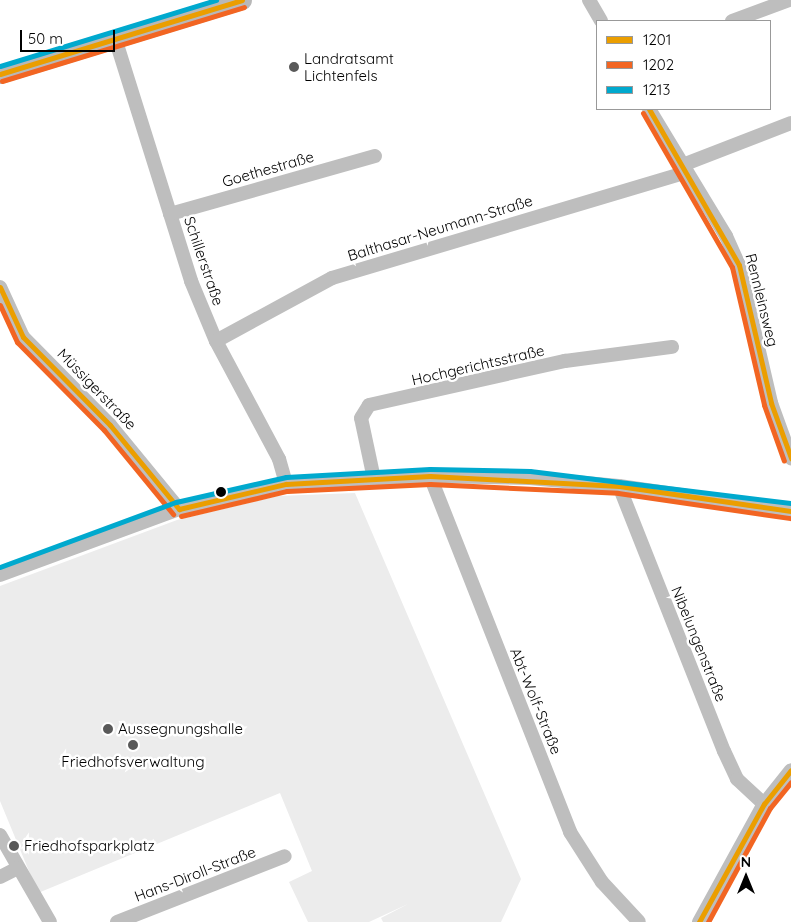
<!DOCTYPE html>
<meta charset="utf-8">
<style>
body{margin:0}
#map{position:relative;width:791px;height:922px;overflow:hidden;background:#fff;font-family:Quicksand,sans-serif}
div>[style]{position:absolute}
.green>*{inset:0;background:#ececec}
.street>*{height:14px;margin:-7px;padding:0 7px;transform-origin:7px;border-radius:7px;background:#bebebe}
.secondary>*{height:19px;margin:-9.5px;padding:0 9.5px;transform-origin:9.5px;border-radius:9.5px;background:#b8b8b8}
.bus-1>*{height:5px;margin:-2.5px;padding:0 2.5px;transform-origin:2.5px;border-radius:2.5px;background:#eb9e00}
.bus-2>*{height:5px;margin:-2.5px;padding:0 2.5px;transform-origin:2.5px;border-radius:2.5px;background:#f26522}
.bus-3>*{height:5px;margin:-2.5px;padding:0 2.5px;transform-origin:2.5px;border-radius:2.5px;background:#00a9ce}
.dots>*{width:14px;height:14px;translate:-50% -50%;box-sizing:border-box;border:2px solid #fff;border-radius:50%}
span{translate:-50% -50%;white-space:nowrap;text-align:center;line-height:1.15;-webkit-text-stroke:5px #fff;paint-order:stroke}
.poi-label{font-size:15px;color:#000}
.left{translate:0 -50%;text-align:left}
.street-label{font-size:15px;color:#000}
.legend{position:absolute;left:596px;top:20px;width:175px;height:90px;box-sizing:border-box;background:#fff;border:1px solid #999;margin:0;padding:6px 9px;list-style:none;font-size:15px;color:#000}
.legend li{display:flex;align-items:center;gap:10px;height:25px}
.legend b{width:25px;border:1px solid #999}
.north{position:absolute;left:721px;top:852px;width:50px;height:50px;-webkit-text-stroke:4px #fff;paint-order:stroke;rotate:0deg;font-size:14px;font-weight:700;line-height:20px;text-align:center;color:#000}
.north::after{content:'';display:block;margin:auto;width:18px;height:22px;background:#000;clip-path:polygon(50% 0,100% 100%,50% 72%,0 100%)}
.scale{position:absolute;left:20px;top:30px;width:95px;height:22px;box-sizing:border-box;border:2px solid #000;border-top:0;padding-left:6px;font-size:15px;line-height:18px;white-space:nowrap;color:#000;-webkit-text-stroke:4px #fff;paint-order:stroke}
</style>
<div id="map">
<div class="green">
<i style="clip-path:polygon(355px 493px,521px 879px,501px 922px,383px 922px,381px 918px,408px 904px,369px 922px,308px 922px,289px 882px,312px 871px,280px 793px,38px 893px,0 801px,0 586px,177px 520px,278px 496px)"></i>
</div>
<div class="street">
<i style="left:589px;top:0;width:24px;rotate:60deg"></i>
<i style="left:732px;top:21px;width:61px;rotate:-20.2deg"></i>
<i style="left:115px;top:38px;width:255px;rotate:72.6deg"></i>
<i style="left:191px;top:281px;width:65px;rotate:67.4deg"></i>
<i style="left:216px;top:341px;width:134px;rotate:61.9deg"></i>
<i style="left:279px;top:459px;width:26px;rotate:74deg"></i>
<i style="left:649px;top:109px;width:149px;rotate:58.8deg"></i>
<i style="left:726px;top:236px;width:32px;rotate:66deg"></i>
<i style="left:739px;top:265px;width:142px;rotate:76.9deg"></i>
<i style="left:771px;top:403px;width:59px;rotate:70deg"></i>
<i style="left:680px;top:166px;width:119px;rotate:-21.2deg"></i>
<i style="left:170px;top:214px;width:213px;rotate:-15.8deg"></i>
<i style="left:0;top:287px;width:55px;rotate:65.3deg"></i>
<i style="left:23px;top:337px;width:124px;rotate:45.3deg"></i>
<i style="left:110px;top:425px;width:109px;rotate:50.6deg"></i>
<i style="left:216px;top:341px;width:132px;rotate:-28.5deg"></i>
<i style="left:332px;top:278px;width:367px;rotate:-16.6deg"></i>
<i style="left:430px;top:476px;width:383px;rotate:68.5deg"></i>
<i style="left:570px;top:832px;width:59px;rotate:57.4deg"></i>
<i style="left:602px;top:882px;width:54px;rotate:47.2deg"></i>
<i style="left:374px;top:479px;width:62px;rotate:-102deg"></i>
<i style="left:361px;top:418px;width:15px;rotate:-58deg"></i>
<i style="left:369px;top:405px;width:201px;rotate:-12.7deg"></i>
<i style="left:565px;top:361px;width:108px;rotate:-7.5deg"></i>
<i style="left:619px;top:486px;width:285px;rotate:68.4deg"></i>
<i style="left:724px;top:751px;width:31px;rotate:65deg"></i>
<i style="left:737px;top:779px;width:37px;rotate:43deg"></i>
<i style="left:0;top:575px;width:191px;rotate:-20.2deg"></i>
<i style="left:179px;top:509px;width:110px;rotate:-13.2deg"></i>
<i style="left:286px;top:484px;width:144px;rotate:-3.2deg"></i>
<i style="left:430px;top:476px;width:100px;rotate:1.1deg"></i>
<i style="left:530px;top:478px;width:89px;rotate:5.1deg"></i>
<i style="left:619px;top:486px;width:174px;rotate:8.3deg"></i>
<i style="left:0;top:835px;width:100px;rotate:60.1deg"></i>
<i style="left:0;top:877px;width:20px;rotate:-27deg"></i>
<i style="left:117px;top:922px;width:180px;rotate:-21.4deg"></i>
<i style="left:699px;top:922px;width:135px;rotate:-61.2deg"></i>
<i style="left:764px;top:804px;width:43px;rotate:-51.5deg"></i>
</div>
<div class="secondary">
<i style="left:0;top:74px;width:253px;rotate:-17deg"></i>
</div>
<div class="bus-1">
<i style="left:0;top:74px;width:253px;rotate:-17deg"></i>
<i style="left:649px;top:109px;width:180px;rotate:60deg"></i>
<i style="left:739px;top:265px;width:142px;rotate:76.9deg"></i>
<i style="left:771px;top:403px;width:59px;rotate:70deg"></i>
<i style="left:0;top:287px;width:55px;rotate:65.3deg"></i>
<i style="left:23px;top:337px;width:124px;rotate:45.3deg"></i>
<i style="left:110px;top:425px;width:109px;rotate:50.6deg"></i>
<i style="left:179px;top:509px;width:110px;rotate:-13.2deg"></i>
<i style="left:286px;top:484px;width:144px;rotate:-3.2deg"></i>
<i style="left:430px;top:476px;width:189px;rotate:3deg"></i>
<i style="left:619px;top:486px;width:174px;rotate:8.3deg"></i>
<i style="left:699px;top:922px;width:135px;rotate:-61.2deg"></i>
<i style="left:764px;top:804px;width:43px;rotate:-51.5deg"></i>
</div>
<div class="bus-2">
<i style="left:2px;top:81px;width:253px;rotate:-17deg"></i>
<i style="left:643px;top:113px;width:178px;rotate:60deg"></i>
<i style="left:732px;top:267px;width:142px;rotate:76.9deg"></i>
<i style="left:764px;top:405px;width:59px;rotate:70.3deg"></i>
<i style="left:0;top:305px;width:41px;rotate:65.3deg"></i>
<i style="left:17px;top:342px;width:124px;rotate:45.3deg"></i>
<i style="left:104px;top:430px;width:109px;rotate:50.6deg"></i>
<i style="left:181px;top:516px;width:109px;rotate:-13.3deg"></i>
<i style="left:287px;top:491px;width:143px;rotate:-2.8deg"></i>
<i style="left:430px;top:484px;width:188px;rotate:2.7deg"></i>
<i style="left:618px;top:493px;width:174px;rotate:8.3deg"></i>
<i style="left:708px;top:922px;width:130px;rotate:-61.5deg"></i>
<i style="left:770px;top:808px;width:33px;rotate:-51deg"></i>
</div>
<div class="bus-3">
<i style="left:0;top:66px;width:226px;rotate:-17deg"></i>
<i style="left:0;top:567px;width:188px;rotate:-20.3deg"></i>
<i style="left:176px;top:502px;width:113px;rotate:-12.8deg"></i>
<i style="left:286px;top:477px;width:144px;rotate:-3.2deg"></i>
<i style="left:430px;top:469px;width:100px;rotate:1.1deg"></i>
<i style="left:530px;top:471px;width:263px;rotate:7deg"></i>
</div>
<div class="dots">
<i style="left:294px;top:67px;background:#595959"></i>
<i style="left:221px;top:492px;background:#000"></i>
<i style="left:108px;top:729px;background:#595959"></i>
<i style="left:133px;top:745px;background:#595959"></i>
<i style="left:14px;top:846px;background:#595959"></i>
</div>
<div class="poi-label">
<span class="left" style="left:304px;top:67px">Landratsamt<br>Lichtenfels</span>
<span class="left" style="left:118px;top:729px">Aussegnungshalle</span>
<span style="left:133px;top:762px">Friedhofsverwaltung</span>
<span class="left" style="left:24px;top:846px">Friedhofsparkplatz</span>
</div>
<div class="street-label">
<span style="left:268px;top:169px;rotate:-16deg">Goethestraße</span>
<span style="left:440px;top:228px;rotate:-17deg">Balthasar-Neumann-Straße</span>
<span style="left:204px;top:261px;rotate:71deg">Schillerstraße</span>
<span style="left:762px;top:300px;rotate:76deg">Rennleinsweg</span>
<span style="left:478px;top:365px;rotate:-13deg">Hochgerichtsstraße</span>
<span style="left:97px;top:389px;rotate:46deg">Müssigerstraße</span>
<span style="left:699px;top:644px;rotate:68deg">Nibelungenstraße</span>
<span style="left:536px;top:701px;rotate:68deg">Abt-Wolf-Straße</span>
<span style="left:195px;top:874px;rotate:-21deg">Hans-Diroll-Straße</span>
</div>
<ul class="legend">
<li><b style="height:6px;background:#eb9e00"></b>1201</li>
<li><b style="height:6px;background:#f26522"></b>1202</li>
<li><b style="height:6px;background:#00a9ce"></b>1213</li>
</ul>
<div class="north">N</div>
<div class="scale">50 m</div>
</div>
